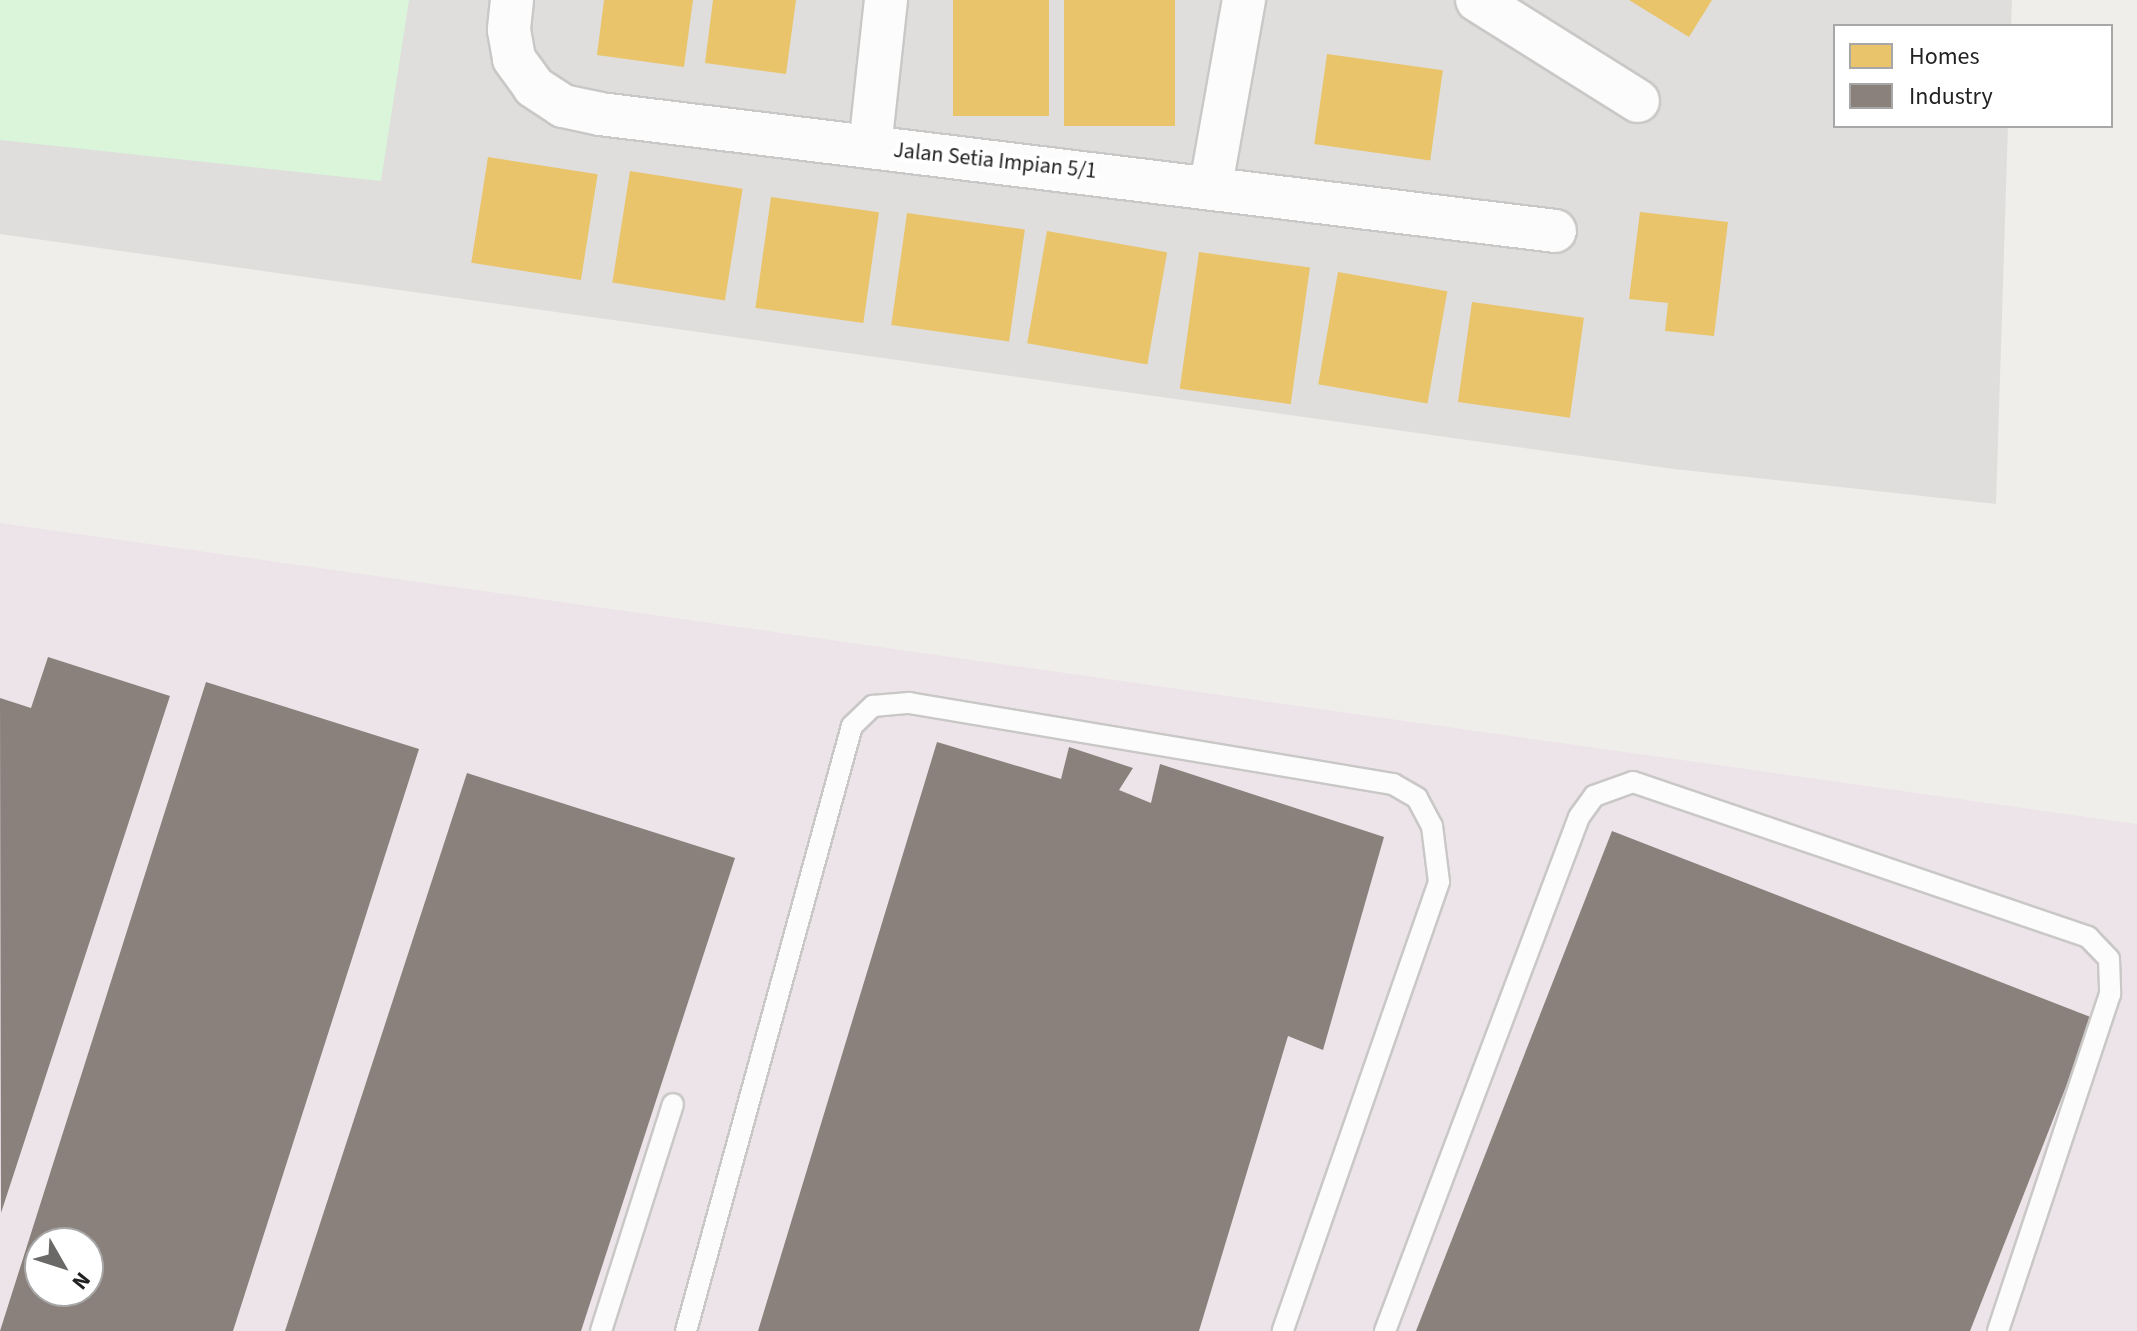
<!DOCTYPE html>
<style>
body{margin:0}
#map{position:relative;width:2137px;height:1331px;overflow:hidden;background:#f0eeeb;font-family:"Source Sans 3",sans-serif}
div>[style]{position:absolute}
.residential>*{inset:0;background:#dfdedc}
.industrial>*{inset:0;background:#ede4e9}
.park>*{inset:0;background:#daf5da}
.homes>*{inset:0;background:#e9c46a;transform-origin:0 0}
.industry>*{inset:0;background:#8a817c}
.roads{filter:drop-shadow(2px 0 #c9c8c7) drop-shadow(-2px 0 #c9c8c7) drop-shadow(0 2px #c9c8c7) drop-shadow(0 -2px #c9c8c7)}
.lane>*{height:20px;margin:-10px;padding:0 10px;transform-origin:10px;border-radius:10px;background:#fdfcfc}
.street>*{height:42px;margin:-21px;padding:0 21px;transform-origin:21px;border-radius:21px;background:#fdfcfc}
span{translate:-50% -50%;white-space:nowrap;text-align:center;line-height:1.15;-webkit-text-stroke:8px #fff;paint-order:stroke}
.street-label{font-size:22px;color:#222}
.legend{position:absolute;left:1833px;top:24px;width:280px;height:104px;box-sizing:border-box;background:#fff;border:2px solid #a7a7a7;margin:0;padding:10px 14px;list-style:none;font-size:24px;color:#222}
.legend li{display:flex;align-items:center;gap:16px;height:40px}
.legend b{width:40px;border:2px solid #a7a7a7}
.north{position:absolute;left:24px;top:1227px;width:80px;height:80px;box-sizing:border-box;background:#fff;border:2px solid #a7a7a7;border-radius:50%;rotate:129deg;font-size:22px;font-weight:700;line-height:32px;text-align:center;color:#222}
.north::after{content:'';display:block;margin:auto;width:28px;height:36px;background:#6a6968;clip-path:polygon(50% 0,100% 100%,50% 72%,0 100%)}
</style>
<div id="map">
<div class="residential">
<i style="clip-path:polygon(0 0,2012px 0,2011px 26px,1835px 26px,1835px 126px,2008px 126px,1996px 504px,1674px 469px,0 234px)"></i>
</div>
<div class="industrial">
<i style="clip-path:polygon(evenodd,0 523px,2137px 824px,2137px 1331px,0 1331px,0 523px,40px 1243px,88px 1243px,88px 1291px,40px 1291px,40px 1243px)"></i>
</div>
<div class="park">
<i style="clip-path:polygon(0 0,409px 0,381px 181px,0 140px)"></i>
</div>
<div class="homes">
<i style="clip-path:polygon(604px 0,693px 0,684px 67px,597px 55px)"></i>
<i style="clip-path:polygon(713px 0,796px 0,786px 74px,705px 63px)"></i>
<i style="left:953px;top:0;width:96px;height:116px"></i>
<i style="left:1064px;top:0;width:111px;height:126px"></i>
<i style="clip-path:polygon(1629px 0,1712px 0,1689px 37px)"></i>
<i style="left:1327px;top:54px;width:117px;height:91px;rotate:8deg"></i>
<i style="left:488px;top:157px;width:111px;height:107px;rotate:9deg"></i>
<i style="left:630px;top:171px;width:114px;height:113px;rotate:9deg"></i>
<i style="left:771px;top:197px;width:109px;height:112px;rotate:8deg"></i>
<i style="clip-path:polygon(1640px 212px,1728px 222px,1714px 336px,1665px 331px,1668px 303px,1629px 299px)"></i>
<i style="left:907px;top:213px;width:119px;height:113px;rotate:8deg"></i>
<i style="left:1047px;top:231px;width:122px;height:114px;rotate:10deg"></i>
<i style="left:1199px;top:252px;width:112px;height:138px;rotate:8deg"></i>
<i style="left:1338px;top:272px;width:111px;height:114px;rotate:10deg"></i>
<i style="left:1472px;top:302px;width:113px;height:101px;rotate:8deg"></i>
</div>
<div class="industry">
<i style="clip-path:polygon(48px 657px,170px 696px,1px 1213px,0 698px,31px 708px)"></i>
<i style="clip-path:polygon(evenodd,206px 682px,419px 749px,233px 1331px,0 1331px,206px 682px,40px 1243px,88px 1243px,88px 1291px,40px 1291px,40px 1243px)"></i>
<i style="clip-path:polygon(937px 742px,1061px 779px,1069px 747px,1133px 768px,1119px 790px,1151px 803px,1160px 764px,1384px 837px,1323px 1050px,1288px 1036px,1199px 1331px,758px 1331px)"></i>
<i style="clip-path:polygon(467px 773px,735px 858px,581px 1331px,285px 1331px)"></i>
<i style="clip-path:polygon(1612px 831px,2093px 1018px,1970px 1331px,1416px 1331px)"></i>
</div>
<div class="roads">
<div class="lane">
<i style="left:601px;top:1331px;width:238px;rotate:-72.4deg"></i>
<i style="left:686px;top:1331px;width:627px;rotate:-74.66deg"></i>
<i style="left:852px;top:726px;width:29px;rotate:-44deg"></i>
<i style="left:873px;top:706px;width:36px;rotate:-5deg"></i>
<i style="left:909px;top:703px;width:491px;rotate:9.5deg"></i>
<i style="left:1393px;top:784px;width:28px;rotate:30deg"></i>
<i style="left:1417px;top:798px;width:32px;rotate:62deg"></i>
<i style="left:1432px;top:826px;width:56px;rotate:82.9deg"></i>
<i style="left:1439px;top:882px;width:475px;rotate:109.2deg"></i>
<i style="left:1385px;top:1331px;width:549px;rotate:-69.32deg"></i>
<i style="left:1579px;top:817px;width:26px;rotate:-54deg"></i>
<i style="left:1594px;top:796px;width:41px;rotate:-19.7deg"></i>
<i style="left:1633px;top:782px;width:481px;rotate:18.8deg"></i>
<i style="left:2088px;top:937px;width:30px;rotate:46deg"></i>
<i style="left:2109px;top:959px;width:35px;rotate:88deg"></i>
<i style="left:2110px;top:994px;width:355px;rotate:108.4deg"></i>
</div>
<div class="street">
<i style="left:512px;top:0;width:30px;rotate:96deg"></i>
<i style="left:509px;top:30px;width:29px;rotate:80deg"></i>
<i style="left:514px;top:59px;width:34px;rotate:54deg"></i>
<i style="left:534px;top:87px;width:35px;rotate:33deg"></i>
<i style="left:563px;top:106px;width:38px;rotate:12deg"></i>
<i style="left:600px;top:114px;width:962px;rotate:6.98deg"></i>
<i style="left:1477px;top:0;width:190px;rotate:32.1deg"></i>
<i style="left:870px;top:147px;width:148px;rotate:-83.8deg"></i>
<i style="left:1211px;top:185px;width:188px;rotate:-79.9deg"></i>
</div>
</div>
<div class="street-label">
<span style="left:995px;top:161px;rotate:6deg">Jalan Setia Impian 5/1</span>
</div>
<ul class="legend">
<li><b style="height:22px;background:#e9c46a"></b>Homes</li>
<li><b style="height:22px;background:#8a817c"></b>Industry</li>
</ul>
<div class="north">N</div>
</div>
